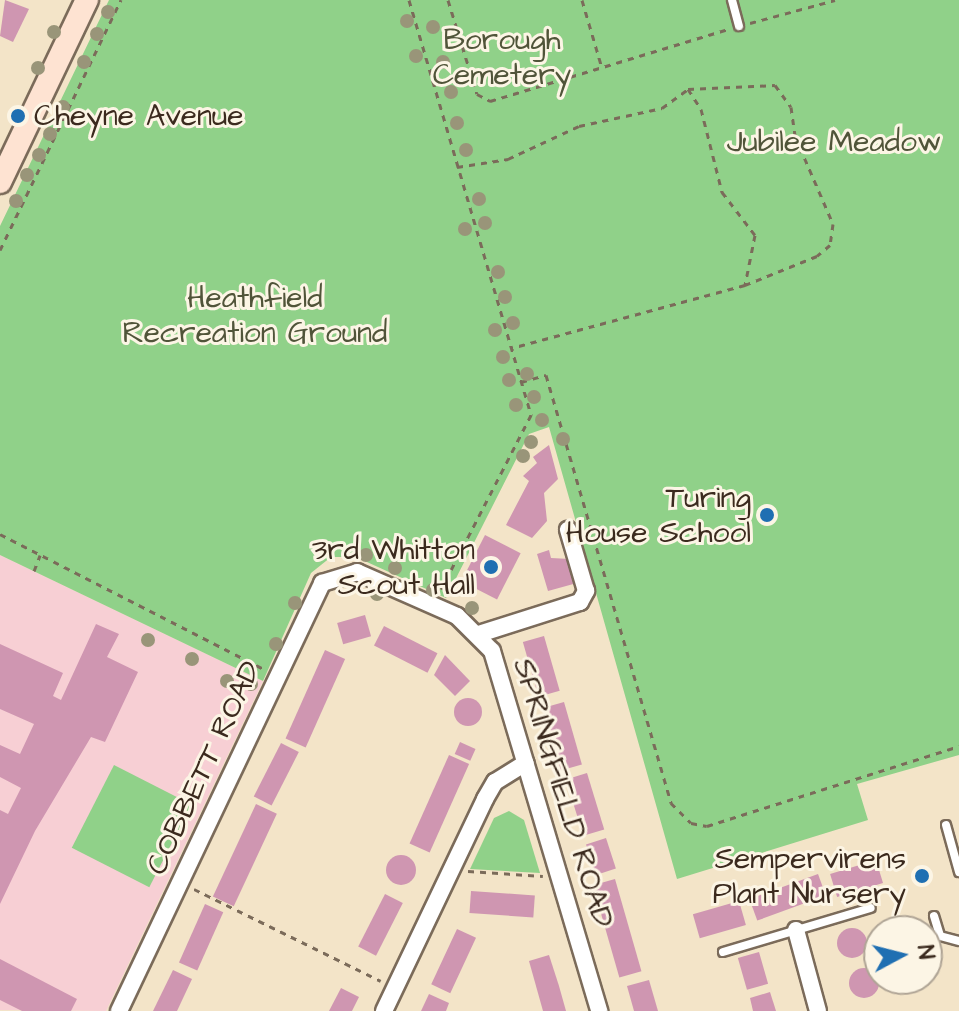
<!DOCTYPE html>
<style>
body{margin:0}
#map{position:relative;width:959px;height:1011px;overflow:hidden;background:#f3e4c8;font-family:"Architects Daughter",sans-serif}
div>[style]{position:absolute}
.built>*{inset:0;background:#f7cfd4}
.green>*{inset:0;background:#90d189;transform-origin:0 0}
.building>*{inset:0;background:#cf96b1;transform-origin:0 0}
.round{border-radius:50%}
.path>*{height:3px;margin-top:-1.5px;transform-origin:0;background:repeating-linear-gradient(90deg,#7b6b5a 0 6px,transparent 0 12px)}
.roads{filter:drop-shadow(2px 0 #7b6b5a) drop-shadow(-2px 0 #7b6b5a) drop-shadow(0 2px #7b6b5a) drop-shadow(0 -2px #7b6b5a)}
.lane>*{height:8px;margin:-4px;padding:0 4px;transform-origin:4px;border-radius:4px;background:#fff}
.street>*{height:16px;margin:-8px;padding:0 8px;transform-origin:8px;border-radius:8px;background:#fff}
.secondary>*{height:22px;margin:-11px;padding:0 11px;transform-origin:11px;border-radius:11px;background:#fee3d2}
.trees>*{width:14px;height:14px;margin:-7px;border-radius:50%;background:#999579}
.dots>*{width:22px;height:22px;translate:-50% -50%;box-sizing:border-box;border:4px solid #fcf5e5;border-radius:50%}
span{translate:-50% -50%;white-space:nowrap;text-align:center;line-height:1.15;-webkit-text-stroke:6px #fcf5e5;paint-order:stroke}
.park-label{font-size:30px;color:#505439}
.poi-label{font-size:30px;color:#3b2a1e}
.left{translate:0 -50%;text-align:left}
.right{translate:-100% -50%;text-align:right}
.street-label{font-size:30px;color:#3b2a1e}
.north{position:absolute;left:863px;top:915px;width:80px;height:80px;box-sizing:border-box;background:#fcf5e5;border:2px solid #afa495;border-radius:50%;rotate:83deg;font-size:22px;font-weight:700;line-height:32px;text-align:center;color:#3b2a1e}
.north::after{content:'';display:block;margin:auto;width:28px;height:36px;background:#1f6fb2;clip-path:polygon(50% 0,100% 100%,50% 72%,0 100%)}
</style>
<div id="map">
<div class="built">
<i style="clip-path:polygon(0 555px,263px 681px,106px 1011px,0 1010px)"></i>
</div>
<div class="green">
<i style="clip-path:polygon(109px 0,959px 0,959px 755px,857px 784px,868px 820px,677px 879px,549px 427px,529px 434px,446px 598px,356px 557px,331px 557px,311px 573px,263px 681px,0 555px,0 226px)"></i>
<i style="left:114px;top:765px;width:87px;height:93px;rotate:27deg"></i>
<i style="clip-path:polygon(509px 811px,524px 820px,540px 873px,470px 869px,494px 818px)"></i>
</div>
<div class="building">
<i style="clip-path:polygon(5px 0,29px 9px,13px 42px,0 36px)"></i>
<i style="clip-path:polygon(549px 445px,558px 479px,544px 493px,547px 521px,532px 538px,506px 525px,529px 481px,523px 476px,537px 463px,533px 457px)"></i>
<i style="left:485px;top:535px;width:40px;height:52px;rotate:27deg"></i>
<i style="clip-path:polygon(549px 550px,551px 558px,570px 559px,577px 583px,548px 591px,537px 554px)"></i>
<i style="left:365px;top:615px;width:22px;height:29px;rotate:74deg"></i>
<i style="clip-path:polygon(96px 624px,119px 634px,107px 657px,138px 672px,105px 742px,91px 737px,35px 831px,0 904px,0 810px,8px 814px,21px 788px,0 777px,0 745px,20px 754px,34px 724px,0 709px,0 644px,63px 673px,53px 696px,61px 700px)"></i>
<i style="left:384px;top:626px;width:60px;height:22px;rotate:27deg"></i>
<i style="left:544px;top:636px;width:57px;height:22px;rotate:74deg"></i>
<i style="left:325px;top:650px;width:22px;height:97px;rotate:24deg"></i>
<i style="clip-path:polygon(445px 655px,470px 681px,455px 696px,434px 675px)"></i>
<i class="round" style="left:454px;top:698px;width:28px;height:28px"></i>
<i style="left:564px;top:702px;width:65px;height:22px;rotate:74deg"></i>
<i style="left:460px;top:742px;width:17px;height:13px;rotate:24deg"></i>
<i style="left:281px;top:743px;width:20px;height:60px;rotate:27deg"></i>
<i style="left:449px;top:755px;width:22px;height:97px;rotate:24deg"></i>
<i style="left:587px;top:773px;width:59px;height:22px;rotate:73deg"></i>
<i style="left:256px;top:804px;width:23px;height:102px;rotate:25deg"></i>
<i style="left:606px;top:838px;width:32px;height:21px;rotate:72deg"></i>
<i class="round" style="left:386px;top:855px;width:30px;height:30px"></i>
<i style="left:876px;top:860px;width:24px;height:48px;rotate:73deg"></i>
<i style="left:818px;top:874px;width:23px;height:73px;rotate:70deg"></i>
<i style="left:615px;top:879px;width:96px;height:23px;rotate:74deg"></i>
<i style="left:471px;top:891px;width:64px;height:22px;rotate:4deg"></i>
<i style="left:385px;top:894px;width:20px;height:59px;rotate:27deg"></i>
<i style="left:739px;top:901px;width:25px;height:48px;rotate:74deg"></i>
<i style="left:205px;top:904px;width:20px;height:64px;rotate:24deg"></i>
<i class="round" style="left:837px;top:928px;width:30px;height:30px"></i>
<i style="left:457px;top:929px;width:21px;height:61px;rotate:25deg"></i>
<i style="left:759px;top:952px;width:33px;height:22px;rotate:74deg"></i>
<i style="clip-path:polygon(549px 955px,559px 986px,566px 1011px,543px 1011px,529px 961px)"></i>
<i style="clip-path:polygon(0 959px,77px 999px,71px 1011px,22px 1011px,0 1000px)"></i>
<i class="round" style="left:849px;top:968px;width:30px;height:30px"></i>
<i style="clip-path:polygon(173px 970px,192px 979px,185px 994px,177px 1011px,153px 1011px)"></i>
<i style="clip-path:polygon(649px 980px,658px 1011px,634px 1011px,627px 986px)"></i>
<i style="clip-path:polygon(341px 988px,359px 997px,352px 1011px,329px 1011px)"></i>
<i style="clip-path:polygon(770px 992px,776px 1011px,753px 1011px,750px 998px)"></i>
<i style="clip-path:polygon(429px 994px,449px 1003px,446px 1011px,421px 1011px)"></i>
</div>
<div class="path">
<i style="left:409px;top:0;width:433px;rotate:73.6deg"></i>
<i style="left:531px;top:415px;width:196px;rotate:117.3deg"></i>
<i style="left:448px;top:0;width:98px;rotate:72.9deg"></i>
<i style="left:477px;top:94px;width:15px;rotate:28deg"></i>
<i style="left:490px;top:101px;width:249px;rotate:-16.8deg"></i>
<i style="left:582px;top:0;width:71px;rotate:73.6deg"></i>
<i style="left:750px;top:23px;width:88px;rotate:-15.1deg"></i>
<i style="left:688px;top:89px;width:24px;rotate:57deg"></i>
<i style="left:701px;top:109px;width:86px;rotate:75.8deg"></i>
<i style="left:722px;top:192px;width:54px;rotate:52.5deg"></i>
<i style="left:755px;top:235px;width:51px;rotate:101.3deg"></i>
<i style="left:457px;top:167px;width:52px;rotate:-8.9deg"></i>
<i style="left:508px;top:159px;width:78px;rotate:-24.9deg"></i>
<i style="left:579px;top:126px;width:85px;rotate:-12.2deg"></i>
<i style="left:662px;top:108px;width:32px;rotate:-36deg"></i>
<i style="left:688px;top:89px;width:87px;rotate:-2.6deg"></i>
<i style="left:775px;top:85px;width:27px;rotate:54deg"></i>
<i style="left:791px;top:107px;width:29px;rotate:82deg"></i>
<i style="left:795px;top:136px;width:96px;rotate:66.6deg"></i>
<i style="left:833px;top:224px;width:21px;rotate:98deg"></i>
<i style="left:830px;top:245px;width:17px;rotate:140deg"></i>
<i style="left:817px;top:256px;width:78px;rotate:158.1deg"></i>
<i style="left:745px;top:285px;width:242px;rotate:164.9deg"></i>
<i style="left:0;top:250px;width:278px;rotate:-64.2deg"></i>
<i style="left:521px;top:382px;width:26px;rotate:-16deg"></i>
<i style="left:546px;top:375px;width:446px;rotate:73.7deg"></i>
<i style="left:671px;top:803px;width:28px;rotate:45deg"></i>
<i style="left:691px;top:823px;width:16px;rotate:11deg"></i>
<i style="left:707px;top:826px;width:264px;rotate:-17.6deg"></i>
<i style="left:0;top:534px;width:297px;rotate:27.1deg"></i>
<i style="left:34px;top:571px;width:17px;rotate:-69deg"></i>
<i style="left:468px;top:871px;width:75px;rotate:3.8deg"></i>
<i style="left:194px;top:889px;width:208px;rotate:26.2deg"></i>
</div>
<div class="roads">
<div class="lane">
<i style="left:732px;top:0;width:27px;rotate:75deg"></i>
<i style="left:946px;top:825px;width:49px;rotate:74.5deg"></i>
<i style="left:934px;top:916px;width:21px;rotate:73deg"></i>
<i style="left:940px;top:936px;width:20px;rotate:15deg"></i>
<i style="left:723px;top:952px;width:154px;rotate:-16.6deg"></i>
</div>
<div class="street">
<i style="left:479px;top:634px;width:106px;rotate:-17.6deg"></i>
<i style="left:580px;top:602px;width:13px;rotate:-61deg"></i>
<i style="left:586px;top:591px;width:64px;rotate:-106.4deg"></i>
<i style="left:796px;top:930px;width:84px;rotate:74.8deg"></i>
<i style="left:119px;top:1011px;width:474px;rotate:-64.6deg"></i>
<i style="left:322px;top:583px;width:37px;rotate:-17deg"></i>
<i style="left:357px;top:572px;width:109px;rotate:23.7deg"></i>
<i style="left:457px;top:616px;width:49px;rotate:45deg"></i>
<i style="left:492px;top:651px;width:376px;rotate:73.4deg"></i>
<i style="left:384px;top:1011px;width:235px;rotate:-64.5deg"></i>
<i style="left:485px;top:799px;width:20px;rotate:-60deg"></i>
<i style="left:495px;top:782px;width:36px;rotate:-32deg"></i>
</div>
<div class="secondary">
<i style="left:0;top:182px;width:202px;rotate:-64.5deg"></i>
</div>
</div>
<div class="trees">
<i style="left:108px;top:12px"></i>
<i style="left:407px;top:21px"></i>
<i style="left:433px;top:27px"></i>
<i style="left:54px;top:32px"></i>
<i style="left:97px;top:34px"></i>
<i style="left:416px;top:56px"></i>
<i style="left:84px;top:62px"></i>
<i style="left:443px;top:62px"></i>
<i style="left:38px;top:68px"></i>
<i style="left:451px;top:92px"></i>
<i style="left:63px;top:107px"></i>
<i style="left:457px;top:123px"></i>
<i style="left:50px;top:134px"></i>
<i style="left:466px;top:150px"></i>
<i style="left:39px;top:155px"></i>
<i style="left:27px;top:175px"></i>
<i style="left:479px;top:199px"></i>
<i style="left:16px;top:201px"></i>
<i style="left:485px;top:223px"></i>
<i style="left:465px;top:229px"></i>
<i style="left:498px;top:272px"></i>
<i style="left:505px;top:297px"></i>
<i style="left:513px;top:323px"></i>
<i style="left:495px;top:330px"></i>
<i style="left:503px;top:357px"></i>
<i style="left:527px;top:374px"></i>
<i style="left:509px;top:380px"></i>
<i style="left:534px;top:397px"></i>
<i style="left:516px;top:405px"></i>
<i style="left:542px;top:420px"></i>
<i style="left:563px;top:439px"></i>
<i style="left:531px;top:442px"></i>
<i style="left:523px;top:456px"></i>
<i style="left:366px;top:555px"></i>
<i style="left:395px;top:568px"></i>
<i style="left:433px;top:590px"></i>
<i style="left:377px;top:594px"></i>
<i style="left:295px;top:603px"></i>
<i style="left:472px;top:608px"></i>
<i style="left:148px;top:640px"></i>
<i style="left:276px;top:644px"></i>
<i style="left:192px;top:659px"></i>
<i style="left:227px;top:681px"></i>
<i style="left:251px;top:684px"></i>
</div>
<div class="dots">
<i style="left:18px;top:116px;background:#1f6fb2"></i>
<i style="left:767px;top:515px;background:#1f6fb2"></i>
<i style="left:491px;top:567px;background:#1f6fb2"></i>
<i style="left:922px;top:876px;background:#1f6fb2"></i>
</div>
<div class="park-label">
<span style="left:502px;top:57px">Borough<br>Cemetery</span>
<span style="left:834px;top:142px">Jubilee Meadow</span>
<span style="left:255px;top:315px">Heathfield<br>Recreation Ground</span>
</div>
<div class="poi-label">
<span class="left" style="left:34px;top:116px">Cheyne Avenue</span>
<span class="right" style="left:751px;top:515px">Turing<br>House School</span>
<span class="right" style="left:475px;top:567px">3rd Whitton<br>Scout Hall</span>
<span class="right" style="left:906px;top:876px">Sempervirens<br>Plant Nursery</span>
</div>
<div class="street-label">
<span style="left:204px;top:768px;rotate:-65deg">COBBETT ROAD</span>
<span style="left:563px;top:793px;rotate:73deg">SPRINGFIELD ROAD</span>
</div>
<div class="north">N</div>
</div>
